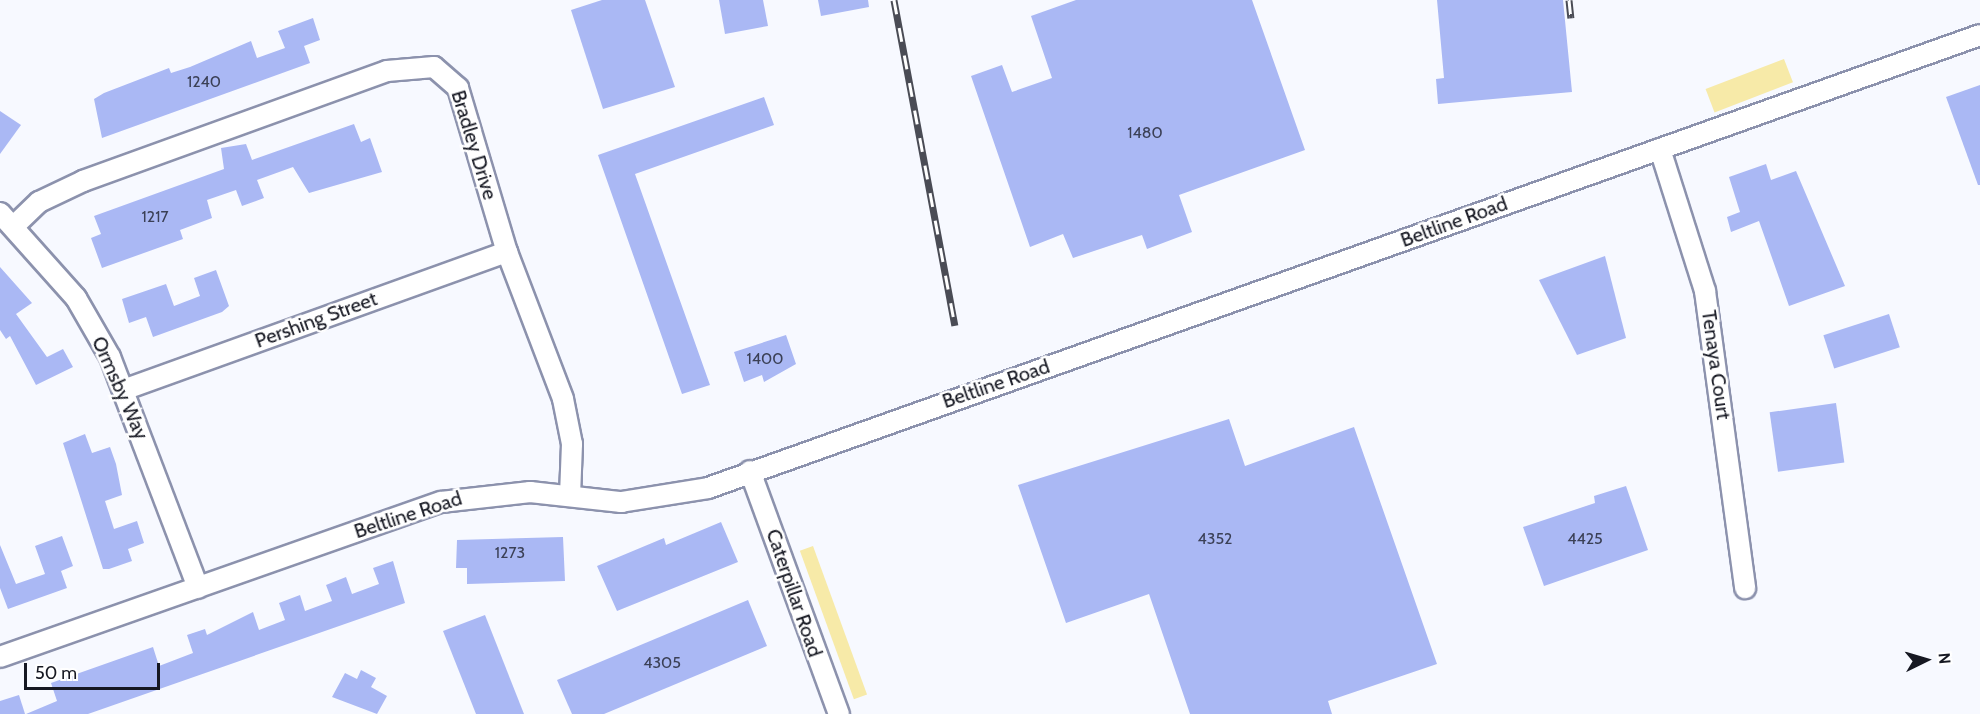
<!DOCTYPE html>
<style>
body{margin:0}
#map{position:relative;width:1980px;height:714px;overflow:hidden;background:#f7f9ff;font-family:Cabin,sans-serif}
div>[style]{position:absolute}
.green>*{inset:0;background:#f7eaa8;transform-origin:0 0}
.building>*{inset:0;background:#aab8f4;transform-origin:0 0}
.roads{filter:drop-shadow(2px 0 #8c92ad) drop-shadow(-2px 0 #8c92ad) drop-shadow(0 2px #8c92ad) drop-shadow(0 -2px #8c92ad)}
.minor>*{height:20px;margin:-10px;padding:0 10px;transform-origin:10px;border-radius:10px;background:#fff}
.rail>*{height:7px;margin-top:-3.5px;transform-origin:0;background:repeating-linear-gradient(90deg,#fff 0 14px,#4a4c55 0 28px);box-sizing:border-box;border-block:2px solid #4a4c55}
span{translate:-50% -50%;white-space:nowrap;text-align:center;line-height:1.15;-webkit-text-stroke:5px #fff;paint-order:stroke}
.number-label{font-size:16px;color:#3b4056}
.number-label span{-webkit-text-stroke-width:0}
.street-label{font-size:20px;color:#161822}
.north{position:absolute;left:1896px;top:630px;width:60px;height:60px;-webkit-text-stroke:4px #fff;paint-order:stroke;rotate:85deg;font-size:16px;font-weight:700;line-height:24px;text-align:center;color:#161822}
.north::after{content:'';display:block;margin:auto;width:21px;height:27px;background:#161822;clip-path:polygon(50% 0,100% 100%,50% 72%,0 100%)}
.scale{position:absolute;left:24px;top:663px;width:136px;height:27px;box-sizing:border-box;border:3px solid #161822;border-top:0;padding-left:8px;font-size:18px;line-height:21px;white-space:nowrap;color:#161822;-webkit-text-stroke:4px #fff;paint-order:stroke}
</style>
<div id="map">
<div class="green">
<i style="left:1784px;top:59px;width:25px;height:84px;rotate:69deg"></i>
<i style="left:813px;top:546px;width:158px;height:14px;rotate:70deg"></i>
</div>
<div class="building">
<i style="clip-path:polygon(602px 0,645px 0,675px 87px,603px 109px,571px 10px)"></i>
<i style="clip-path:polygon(719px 0,763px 0,768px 26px,725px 34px)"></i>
<i style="clip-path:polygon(818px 0,868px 0,869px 7px,821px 16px)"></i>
<i style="clip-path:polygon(1076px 0,1252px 0,1305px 150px,1179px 195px,1192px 232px,1147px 249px,1142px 235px,1073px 258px,1063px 234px,1030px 247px,971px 76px,1002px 65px,1012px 92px,1052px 78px,1031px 16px)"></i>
<i style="clip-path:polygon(1437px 0,1563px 0,1572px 92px,1438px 104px,1436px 79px,1444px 78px)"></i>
<i style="clip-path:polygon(313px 18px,320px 40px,304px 46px,310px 63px,102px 138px,94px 99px,104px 93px,169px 68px,171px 73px,190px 67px,251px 41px,257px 58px,285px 48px,278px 31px)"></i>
<i style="clip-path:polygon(1980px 85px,1980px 185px,1978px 185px,1946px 97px)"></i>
<i style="clip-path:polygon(764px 97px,774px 125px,635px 174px,710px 385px,682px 394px,598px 155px)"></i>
<i style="clip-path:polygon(0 111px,21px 125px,0 154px)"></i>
<i style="clip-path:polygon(354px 124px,361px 142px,370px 138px,382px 172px,309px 193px,293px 167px,257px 180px,264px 198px,242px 206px,236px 190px,207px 200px,212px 218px,180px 230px,183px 239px,102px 268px,91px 238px,101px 234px,94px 216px,224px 169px,221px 148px,246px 144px,252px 160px)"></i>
<i style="clip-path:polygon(1766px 164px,1771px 180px,1796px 171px,1845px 286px,1789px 306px,1759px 221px,1731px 232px,1727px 217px,1740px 212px,1729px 177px)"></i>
<i style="clip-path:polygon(1605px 256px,1626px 338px,1577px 355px,1539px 280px)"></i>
<i style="clip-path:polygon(0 267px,32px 303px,16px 314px,47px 357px,63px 349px,73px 367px,36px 385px,10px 336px,6px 339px,0 330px)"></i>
<i style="clip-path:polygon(216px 270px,229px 306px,222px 312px,153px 337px,146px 317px,129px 323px,122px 299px,166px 284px,174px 306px,200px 296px,194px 278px)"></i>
<i style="left:1889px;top:314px;width:35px;height:69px;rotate:72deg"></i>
<i style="clip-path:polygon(786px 335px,796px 364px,764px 382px,762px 375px,744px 382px,734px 352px)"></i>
<i style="left:1836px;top:403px;width:60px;height:67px;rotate:82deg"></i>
<i style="clip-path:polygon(1229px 419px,1245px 466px,1354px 427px,1437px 664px,1328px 701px,1332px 714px,1190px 714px,1149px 594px,1066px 623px,1018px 485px)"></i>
<i style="clip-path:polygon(85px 434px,92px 453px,110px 447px,116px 464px,122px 495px,105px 501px,114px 529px,137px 521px,144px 543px,128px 549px,132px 561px,109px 569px,103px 569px,63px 443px)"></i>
<i style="clip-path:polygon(1626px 486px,1648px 550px,1544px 586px,1523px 527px,1595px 503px,1594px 496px)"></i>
<i style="clip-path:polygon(721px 522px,738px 562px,617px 611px,597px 566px,664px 538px,666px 545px)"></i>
<i style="clip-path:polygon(62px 536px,73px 566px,61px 571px,67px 588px,8px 609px,0 588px,0 545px,16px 584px,45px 574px,35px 546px)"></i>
<i style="clip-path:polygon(563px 537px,565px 581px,467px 584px,467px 568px,456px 568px,457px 540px)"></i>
<i style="clip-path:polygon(393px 561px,405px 603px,88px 714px,26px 714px,57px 701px,51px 683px,153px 647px,159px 666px,193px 653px,187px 635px,205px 629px,207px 635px,253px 612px,259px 630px,285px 620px,279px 603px,300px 595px,305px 611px,332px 601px,326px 585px,346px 577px,352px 594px,379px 584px,373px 568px)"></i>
<i style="clip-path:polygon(748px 600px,767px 646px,604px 714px,572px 714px,557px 680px)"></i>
<i style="clip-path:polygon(485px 615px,524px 714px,476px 714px,443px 631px)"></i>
<i style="clip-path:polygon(361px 670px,376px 678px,371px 687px,387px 696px,377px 714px,332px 697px,345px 673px,357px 679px)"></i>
<i style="clip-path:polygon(19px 695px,25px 714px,0 714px,0 701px)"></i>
</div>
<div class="roads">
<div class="minor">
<i style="left:1660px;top:149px;width:149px;rotate:72.4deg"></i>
<i style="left:1705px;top:291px;width:300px;rotate:82.3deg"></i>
<i style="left:0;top:213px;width:114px;rotate:48.2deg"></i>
<i style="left:76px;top:298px;width:68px;rotate:60deg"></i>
<i style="left:110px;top:357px;width:247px;rotate:69.1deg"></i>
<i style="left:14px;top:226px;width:35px;rotate:-44deg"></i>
<i style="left:39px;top:202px;width:49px;rotate:-25.5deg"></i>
<i style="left:83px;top:181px;width:323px;rotate:-19.9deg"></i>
<i style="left:387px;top:71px;width:47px;rotate:-4.9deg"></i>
<i style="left:434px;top:67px;width:32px;rotate:41deg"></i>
<i style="left:458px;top:88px;width:171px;rotate:73.4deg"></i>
<i style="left:507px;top:252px;width:157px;rotate:69.1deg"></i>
<i style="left:563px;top:399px;width:46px;rotate:78.7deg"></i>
<i style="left:572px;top:444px;width:52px;rotate:92.2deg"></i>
<i style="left:126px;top:389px;width:405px;rotate:-19.8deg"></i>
<i style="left:750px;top:471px;width:259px;rotate:69.9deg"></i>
<i style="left:0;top:657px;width:467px;rotate:-19.4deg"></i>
<i style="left:441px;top:502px;width:90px;rotate:-6.4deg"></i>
<i style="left:530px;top:492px;width:92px;rotate:6.3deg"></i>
<i style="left:621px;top:502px;width:88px;rotate:-9.1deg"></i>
<i style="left:708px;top:488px;width:1350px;rotate:-19.6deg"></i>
</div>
</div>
<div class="rail">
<i style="left:894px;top:0;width:331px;rotate:79.4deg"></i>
<i style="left:1569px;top:0;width:18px;rotate:84deg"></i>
</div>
<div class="number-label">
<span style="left:204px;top:82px">1240</span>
<span style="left:1145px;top:133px">1480</span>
<span style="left:155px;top:217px">1217</span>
<span style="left:765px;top:359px">1400</span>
<span style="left:1215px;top:539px">4352</span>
<span style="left:1585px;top:539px">4425</span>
<span style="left:510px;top:553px">1273</span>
<span style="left:662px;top:663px">4305</span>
</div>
<div class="street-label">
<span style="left:474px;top:145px;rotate:73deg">Bradley Drive</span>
<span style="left:1454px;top:222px;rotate:-20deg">Beltline Road</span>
<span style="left:316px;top:320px;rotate:-20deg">Pershing Street</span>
<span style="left:1716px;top:365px;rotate:82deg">Tenaya Court</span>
<span style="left:996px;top:384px;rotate:-19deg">Beltline Road</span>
<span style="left:120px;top:388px;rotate:66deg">Ormsby Way</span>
<span style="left:408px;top:515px;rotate:-18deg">Beltline Road</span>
<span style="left:794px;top:593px;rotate:71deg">Caterpillar Road</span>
</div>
<div class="north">N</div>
<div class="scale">50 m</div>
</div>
